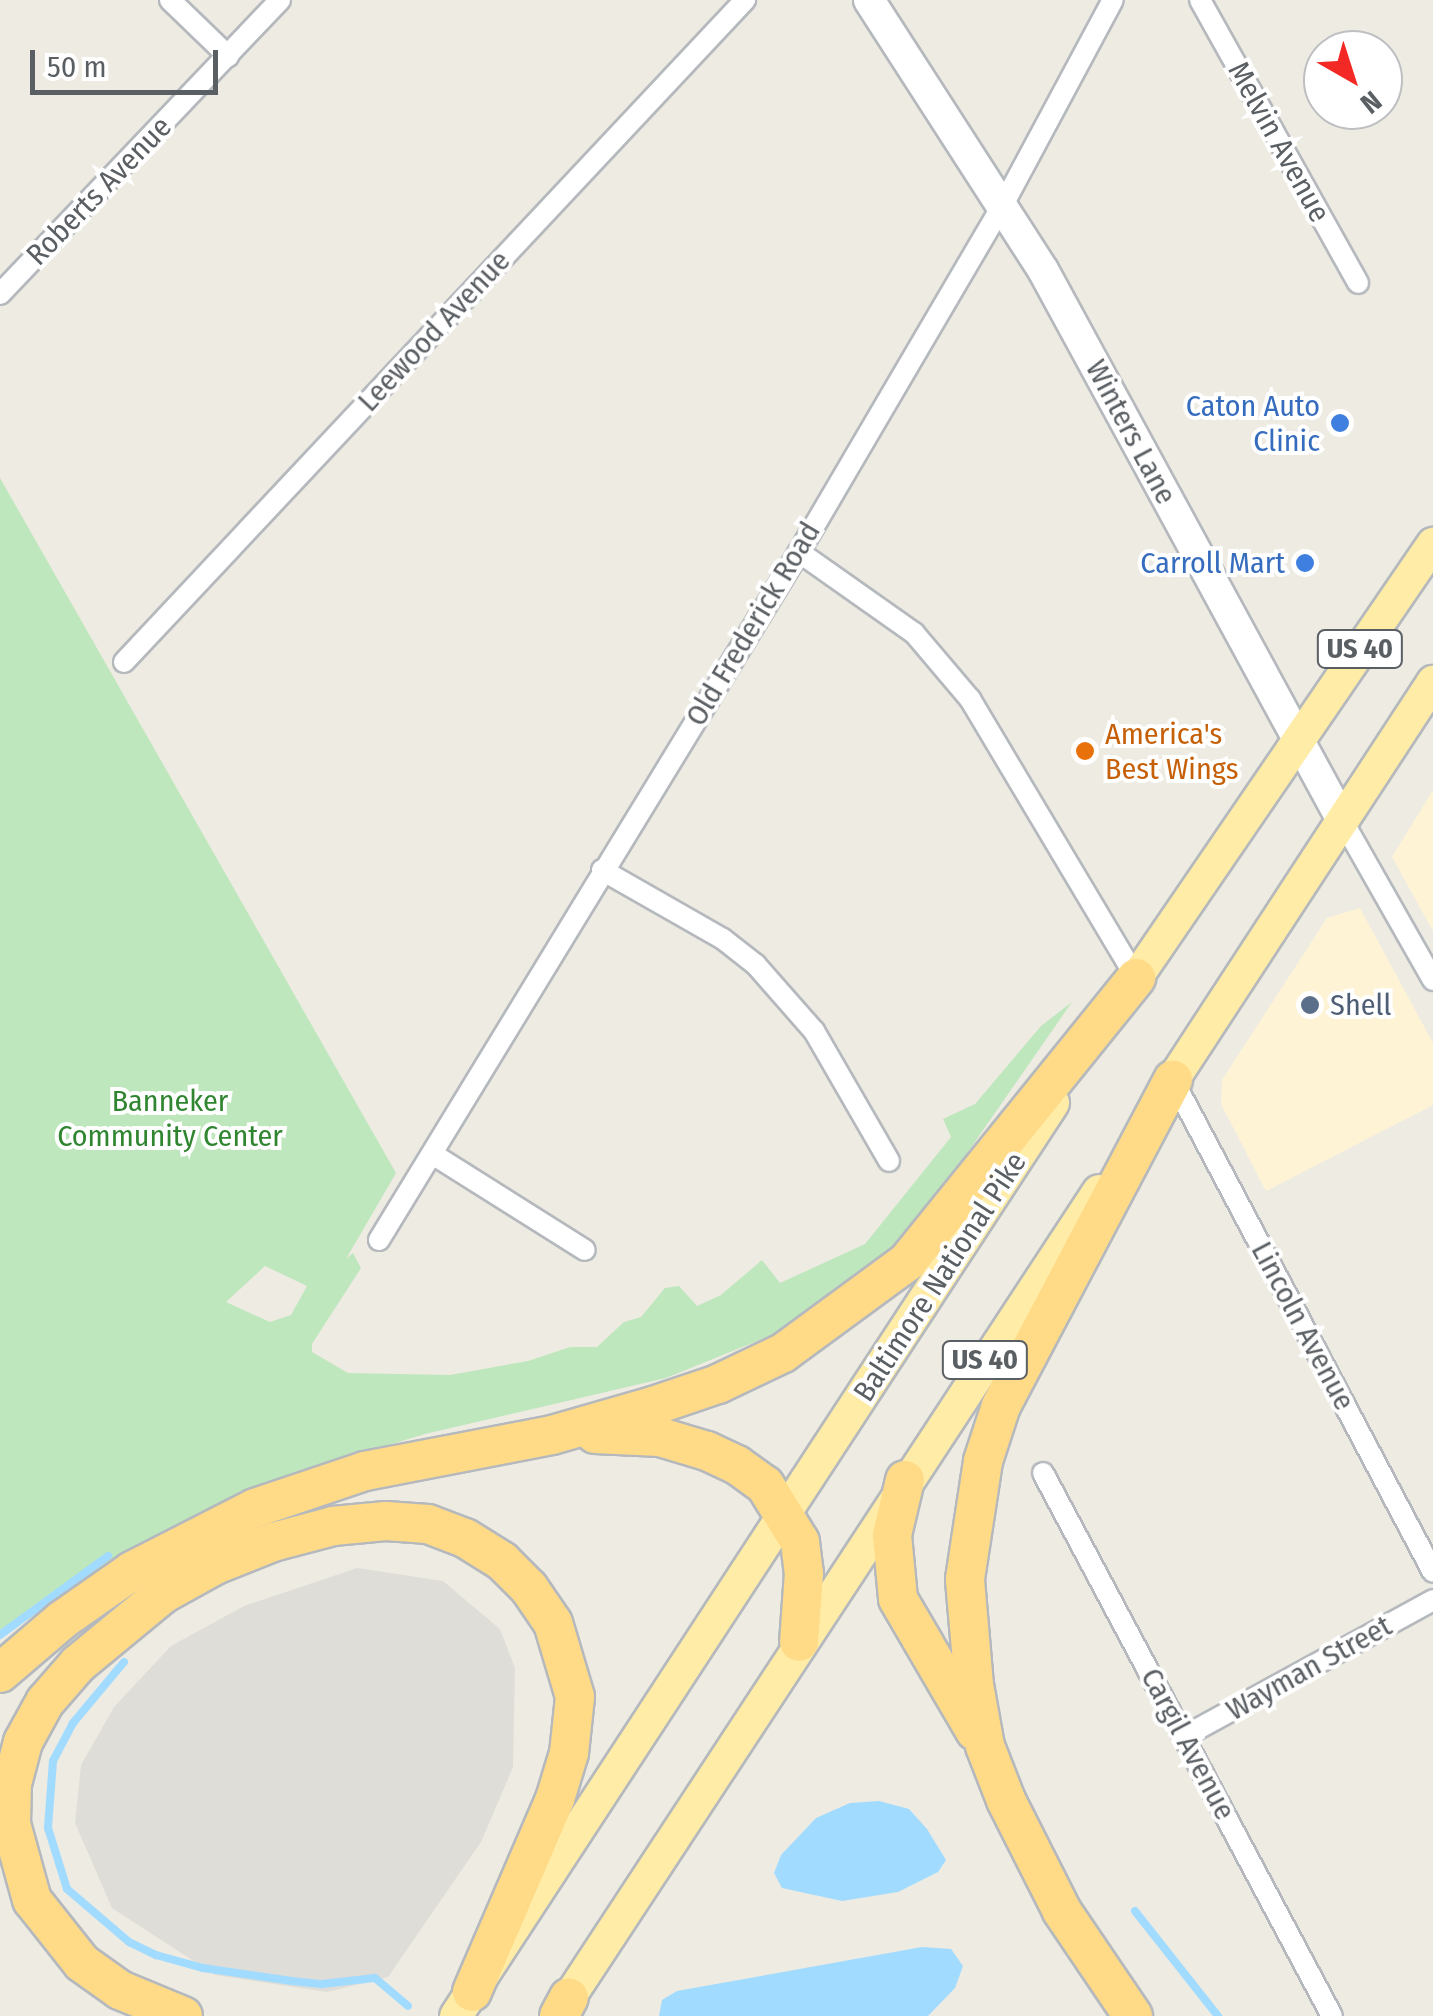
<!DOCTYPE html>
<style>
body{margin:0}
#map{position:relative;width:1433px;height:2016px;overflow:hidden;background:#eeebe2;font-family:"Fira Sans Condensed",sans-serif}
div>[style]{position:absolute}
.commercial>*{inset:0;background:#fff3d6}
.industrial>*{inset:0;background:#dfddd7}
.green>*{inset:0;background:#bfe7bd}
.water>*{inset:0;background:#a1dbff}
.stream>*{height:8px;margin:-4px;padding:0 4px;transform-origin:4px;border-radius:4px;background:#a1dbff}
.roads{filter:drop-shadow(2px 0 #b5b9bd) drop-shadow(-2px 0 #b5b9bd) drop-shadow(0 2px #b5b9bd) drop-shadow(0 -2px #b5b9bd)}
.street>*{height:20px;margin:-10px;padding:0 10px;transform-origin:10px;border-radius:10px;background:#fff}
.secondary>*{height:30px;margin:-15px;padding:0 15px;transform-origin:15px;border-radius:15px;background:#fff}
.primary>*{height:32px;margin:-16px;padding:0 16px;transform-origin:16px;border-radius:16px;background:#ffeca6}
.highway>*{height:38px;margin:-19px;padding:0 19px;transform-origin:19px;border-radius:19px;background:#ffdb88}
.dots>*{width:28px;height:28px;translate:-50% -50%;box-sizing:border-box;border:5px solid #fff;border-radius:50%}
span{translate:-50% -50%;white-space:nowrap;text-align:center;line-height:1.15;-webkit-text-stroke:8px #fff;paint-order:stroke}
.shield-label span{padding:2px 8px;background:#fff;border:2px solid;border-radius:8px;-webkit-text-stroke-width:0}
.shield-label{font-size:28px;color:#5a5f64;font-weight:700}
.street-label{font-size:30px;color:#5a5f64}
.shop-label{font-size:30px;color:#366cbe}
.right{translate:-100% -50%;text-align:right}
.food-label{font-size:30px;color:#c56008}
.left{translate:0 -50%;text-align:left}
.service-label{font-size:30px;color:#4e5e75}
.park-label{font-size:30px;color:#308630}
.north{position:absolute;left:1303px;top:30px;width:100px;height:100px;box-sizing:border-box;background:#fff;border:2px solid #bdbfc1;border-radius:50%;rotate:141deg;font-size:28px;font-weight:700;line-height:40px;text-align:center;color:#5a5f64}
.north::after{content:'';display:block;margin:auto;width:35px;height:45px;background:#f22924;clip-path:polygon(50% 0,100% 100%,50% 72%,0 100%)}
.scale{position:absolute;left:30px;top:50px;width:188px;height:45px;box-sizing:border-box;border:5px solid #5a5f64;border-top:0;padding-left:12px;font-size:30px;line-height:35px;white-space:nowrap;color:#5a5f64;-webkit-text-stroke:8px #fff;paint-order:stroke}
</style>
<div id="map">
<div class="commercial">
<i style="clip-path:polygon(1433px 790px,1433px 931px,1392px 857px)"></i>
<i style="clip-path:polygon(1360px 908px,1433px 1043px,1433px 1105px,1266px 1191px,1221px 1104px,1222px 1080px,1327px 918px)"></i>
</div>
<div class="industrial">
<i style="clip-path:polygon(357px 1568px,443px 1581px,500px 1629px,515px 1668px,513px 1767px,481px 1842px,388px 1977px,327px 1992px,215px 1975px,112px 1908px,75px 1823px,81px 1765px,114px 1707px,171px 1646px,244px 1606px)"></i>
</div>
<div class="green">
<i style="clip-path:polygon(evenodd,0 478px,396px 1173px,346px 1259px,353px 1253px,361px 1268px,312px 1344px,312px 1352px,348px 1373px,450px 1375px,528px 1361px,570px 1347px,597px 1347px,624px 1322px,641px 1317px,665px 1288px,679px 1286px,697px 1306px,721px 1295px,762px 1260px,780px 1283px,865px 1244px,951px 1137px,943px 1119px,975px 1104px,1041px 1026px,1072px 1002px,963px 1159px,897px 1243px,809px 1320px,666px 1378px,425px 1434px,273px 1480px,0 1630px,0 478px,265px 1266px,307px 1286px,291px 1315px,270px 1322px,226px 1302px,265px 1266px)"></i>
</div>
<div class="water">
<i style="clip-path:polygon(879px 1801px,909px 1809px,927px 1829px,946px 1860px,938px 1872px,898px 1892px,842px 1901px,782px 1888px,774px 1873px,781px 1855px,816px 1818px,850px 1803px)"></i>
<i style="clip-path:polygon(922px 1947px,951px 1949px,963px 1966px,955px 1988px,928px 2016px,659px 2016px,662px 2000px,677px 1991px)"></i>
</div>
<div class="stream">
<i style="left:0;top:1635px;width:134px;rotate:-36.2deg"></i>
<i style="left:124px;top:1662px;width:80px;rotate:129.9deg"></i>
<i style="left:73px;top:1723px;width:43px;rotate:117.8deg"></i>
<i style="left:53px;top:1761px;width:67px;rotate:94.3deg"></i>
<i style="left:48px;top:1828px;width:64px;rotate:72.7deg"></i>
<i style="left:67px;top:1889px;width:82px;rotate:40.5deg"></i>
<i style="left:129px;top:1942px;width:30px;rotate:26deg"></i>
<i style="left:156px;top:1955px;width:49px;rotate:15.5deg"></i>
<i style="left:203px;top:1968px;width:90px;rotate:8.3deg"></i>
<i style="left:292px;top:1981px;width:30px;rotate:6deg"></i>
<i style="left:322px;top:1984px;width:53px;rotate:-6.5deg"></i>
<i style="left:375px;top:1978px;width:43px;rotate:40.3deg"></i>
<i style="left:1135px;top:1911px;width:134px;rotate:51.7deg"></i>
</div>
<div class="roads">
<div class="street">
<i style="left:170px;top:0;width:81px;rotate:44deg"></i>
<i style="left:1200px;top:0;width:324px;rotate:60.8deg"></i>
<i style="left:0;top:294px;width:406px;rotate:-46.4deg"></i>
<i style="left:799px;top:552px;width:141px;rotate:35.2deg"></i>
<i style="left:914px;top:633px;width:87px;rotate:49.7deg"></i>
<i style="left:970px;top:699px;width:325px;rotate:59.2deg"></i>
<i style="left:124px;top:662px;width:908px;rotate:-46.83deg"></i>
<i style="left:1342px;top:820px;width:184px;rotate:60.4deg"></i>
<i style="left:602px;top:870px;width:139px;rotate:29.7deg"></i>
<i style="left:723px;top:939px;width:42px;rotate:38.2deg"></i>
<i style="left:756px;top:965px;width:88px;rotate:48.7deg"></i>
<i style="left:814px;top:1031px;width:150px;rotate:60deg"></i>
<i style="left:1173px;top:1080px;width:556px;rotate:62.15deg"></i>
<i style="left:434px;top:1155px;width:178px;rotate:32.2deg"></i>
<i style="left:379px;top:1240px;width:806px;rotate:-58.6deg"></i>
<i style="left:799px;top:552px;width:405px;rotate:-59.6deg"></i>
<i style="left:1004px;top:203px;width:230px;rotate:-61.8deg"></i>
<i style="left:1043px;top:1473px;width:615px;rotate:61.98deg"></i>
<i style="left:1185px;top:1736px;width:283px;rotate:-28.7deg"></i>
</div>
<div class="secondary">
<i style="left:869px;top:0;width:321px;rotate:57.2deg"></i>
<i style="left:1043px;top:270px;width:626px;rotate:61.47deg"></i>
</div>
<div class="primary">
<i style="left:1121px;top:1000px;width:553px;rotate:-55.62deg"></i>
<i style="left:1159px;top:1101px;width:501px;rotate:-56.82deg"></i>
<i style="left:456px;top:2016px;width:1091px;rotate:-56.82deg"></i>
<i style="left:557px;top:2016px;width:987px;rotate:-56.7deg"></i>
</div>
<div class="highway">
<i style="left:595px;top:1434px;width:65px;rotate:2.6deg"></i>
<i style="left:660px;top:1437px;width:49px;rotate:16.6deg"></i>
<i style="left:707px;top:1451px;width:33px;rotate:25deg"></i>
<i style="left:737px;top:1465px;width:34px;rotate:36deg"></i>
<i style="left:765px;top:1485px;width:67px;rotate:58.4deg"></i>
<i style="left:800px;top:1542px;width:31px;rotate:83deg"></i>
<i style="left:804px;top:1573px;width:69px;rotate:94.1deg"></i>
<i style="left:905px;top:1480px;width:57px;rotate:103.3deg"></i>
<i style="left:892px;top:1535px;width:64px;rotate:84.6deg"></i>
<i style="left:898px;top:1599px;width:153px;rotate:59.7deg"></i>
<i style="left:0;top:1673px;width:82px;rotate:-40.5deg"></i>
<i style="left:62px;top:1620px;width:85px;rotate:-35deg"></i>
<i style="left:132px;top:1571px;width:138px;rotate:-27.1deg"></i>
<i style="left:255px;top:1508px;width:116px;rotate:-18.6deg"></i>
<i style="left:365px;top:1471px;width:190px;rotate:-10.9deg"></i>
<i style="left:552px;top:1435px;width:105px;rotate:-16deg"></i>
<i style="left:653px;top:1406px;width:69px;rotate:-18.7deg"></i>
<i style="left:718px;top:1384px;width:72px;rotate:-25.5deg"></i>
<i style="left:783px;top:1353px;width:154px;rotate:-36.3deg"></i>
<i style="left:907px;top:1262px;width:365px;rotate:-51.1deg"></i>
<i style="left:183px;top:2016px;width:68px;rotate:-157.6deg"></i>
<i style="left:120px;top:1990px;width:47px;rotate:-144.6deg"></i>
<i style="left:82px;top:1963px;width:80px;rotate:-128.4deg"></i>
<i style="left:32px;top:1900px;width:79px;rotate:-105.4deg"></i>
<i style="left:11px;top:1824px;width:40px;rotate:-88.6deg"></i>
<i style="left:12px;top:1784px;width:43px;rotate:-75.3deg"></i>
<i style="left:23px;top:1742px;width:46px;rotate:-61.2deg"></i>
<i style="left:45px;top:1702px;width:50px;rotate:-49deg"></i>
<i style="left:78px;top:1664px;width:110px;rotate:-39.5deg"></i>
<i style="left:163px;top:1594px;width:60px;rotate:-29.1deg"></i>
<i style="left:215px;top:1565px;width:62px;rotate:-21.6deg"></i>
<i style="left:273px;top:1542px;width:62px;rotate:-14.9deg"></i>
<i style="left:333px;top:1526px;width:53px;rotate:-5.4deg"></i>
<i style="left:386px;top:1521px;width:42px;rotate:4.1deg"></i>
<i style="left:428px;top:1524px;width:40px;rotate:21deg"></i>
<i style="left:465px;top:1538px;width:44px;rotate:31.9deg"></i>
<i style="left:502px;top:1561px;width:38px;rotate:45deg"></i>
<i style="left:529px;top:1588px;width:42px;rotate:55.6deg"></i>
<i style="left:553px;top:1623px;width:77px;rotate:73.4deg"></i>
<i style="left:575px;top:1697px;width:56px;rotate:96.1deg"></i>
<i style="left:569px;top:1753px;width:48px;rotate:106.9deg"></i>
<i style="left:555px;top:1799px;width:210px;rotate:113.3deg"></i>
<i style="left:559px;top:2016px;width:21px;rotate:-62deg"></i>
<i style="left:1133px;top:2016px;width:127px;rotate:-124.1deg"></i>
<i style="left:1062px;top:1911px;width:124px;rotate:-116.8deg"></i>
<i style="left:1006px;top:1800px;width:58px;rotate:-111.3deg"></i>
<i style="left:985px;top:1746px;width:62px;rotate:-100.2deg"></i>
<i style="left:974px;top:1685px;width:106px;rotate:-94.9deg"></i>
<i style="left:965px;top:1579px;width:119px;rotate:-81.3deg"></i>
<i style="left:983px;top:1461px;width:58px;rotate:-71.9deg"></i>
<i style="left:1001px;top:1406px;width:369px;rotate:-62.2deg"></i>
</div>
</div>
<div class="dots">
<i style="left:1340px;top:423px;background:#3f7fe0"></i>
<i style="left:1305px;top:563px;background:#3f7fe0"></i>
<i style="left:1085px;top:751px;background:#e8710a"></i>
<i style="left:1310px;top:1005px;background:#5c6f8a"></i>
</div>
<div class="shield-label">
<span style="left:1360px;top:649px">US 40</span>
<span style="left:985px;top:1360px">US 40</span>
</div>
<div class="street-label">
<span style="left:1279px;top:142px;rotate:61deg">Melvin Avenue</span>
<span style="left:99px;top:191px;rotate:-46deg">Roberts Avenue</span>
<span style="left:434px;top:331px;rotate:-47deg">Leewood Avenue</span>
<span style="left:1131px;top:432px;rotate:62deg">Winters Lane</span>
<span style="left:753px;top:624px;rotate:-59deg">Old Frederick Road</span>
<span style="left:940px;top:1277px;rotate:-57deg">Baltimore National Pike</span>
<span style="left:1303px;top:1326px;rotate:62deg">Lincoln Avenue</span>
<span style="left:1309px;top:1668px;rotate:-29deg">Wayman Street</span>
<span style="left:1188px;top:1744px;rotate:62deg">Cargil Avenue</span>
</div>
<div class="shop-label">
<span class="right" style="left:1320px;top:423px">Caton Auto<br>Clinic</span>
<span class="right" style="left:1285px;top:563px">Carroll Mart</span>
</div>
<div class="food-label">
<span class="left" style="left:1105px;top:751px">America's<br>Best Wings</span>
</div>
<div class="service-label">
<span class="left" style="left:1330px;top:1005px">Shell</span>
</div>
<div class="park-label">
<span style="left:170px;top:1118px">Banneker<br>Community Center</span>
</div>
<div class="north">N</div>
<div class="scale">50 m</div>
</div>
